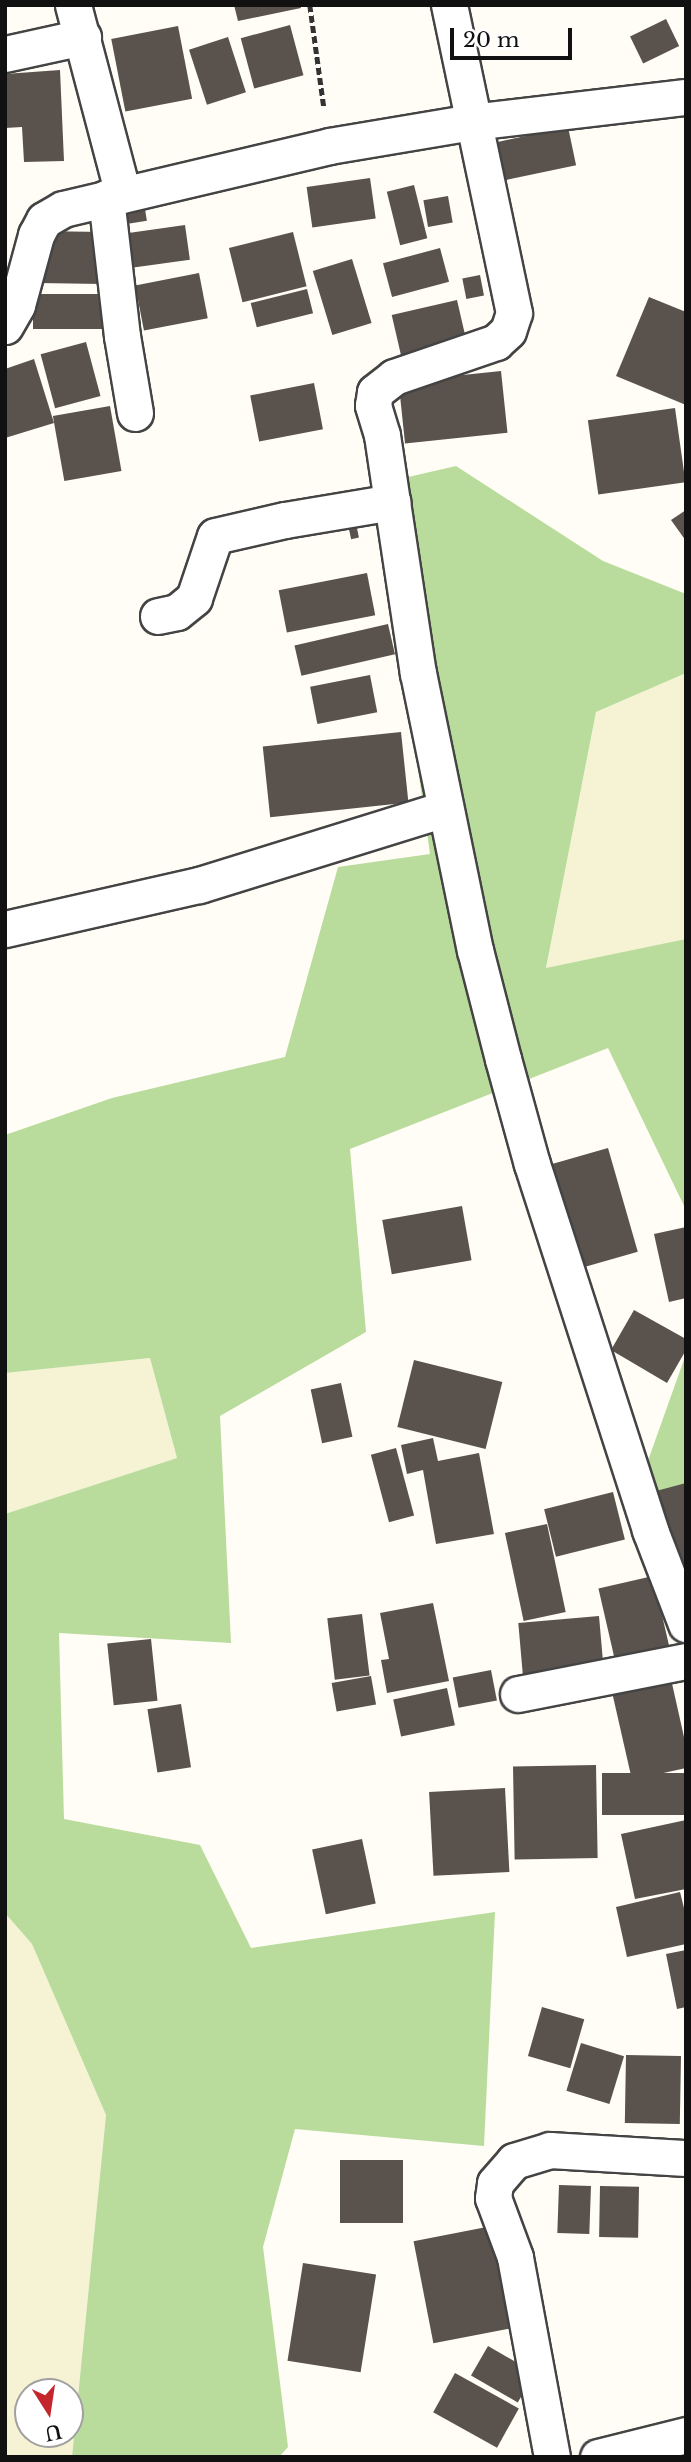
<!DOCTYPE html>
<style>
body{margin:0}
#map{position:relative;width:691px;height:2462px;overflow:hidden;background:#fffdf5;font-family:"Libre Baskerville",serif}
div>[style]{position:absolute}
.farmland>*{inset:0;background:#f6f3d4}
.forest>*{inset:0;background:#b9dc9c}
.building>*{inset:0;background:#5a524d;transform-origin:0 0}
.path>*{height:4.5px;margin-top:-2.25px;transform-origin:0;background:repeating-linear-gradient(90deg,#333 0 7px,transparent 0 10.5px)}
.roads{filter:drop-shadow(2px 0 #444) drop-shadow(-2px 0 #444) drop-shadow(0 2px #444) drop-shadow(0 -2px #444)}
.minor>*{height:35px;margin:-17.5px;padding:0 17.5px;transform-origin:17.5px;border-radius:17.5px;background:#fff}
span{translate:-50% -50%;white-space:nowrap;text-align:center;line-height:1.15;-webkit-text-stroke:7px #fff;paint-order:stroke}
.frame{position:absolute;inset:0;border:7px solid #111;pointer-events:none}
.north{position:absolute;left:14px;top:2378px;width:70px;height:70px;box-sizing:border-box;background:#fff;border:2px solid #a0a0a0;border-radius:50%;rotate:168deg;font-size:19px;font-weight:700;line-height:28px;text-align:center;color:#111}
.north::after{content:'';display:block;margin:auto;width:24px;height:32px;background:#c4262e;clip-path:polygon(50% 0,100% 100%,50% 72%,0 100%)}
.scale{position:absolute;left:450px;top:28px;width:122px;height:32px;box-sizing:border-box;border:4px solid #111;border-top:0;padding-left:9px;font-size:21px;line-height:24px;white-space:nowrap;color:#111;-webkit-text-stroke:5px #fff;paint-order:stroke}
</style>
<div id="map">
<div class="farmland">
<i style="clip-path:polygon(686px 673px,686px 939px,546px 969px,596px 712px)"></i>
<i style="clip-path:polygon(150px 1358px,177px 1458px,5px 1514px,5px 1373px)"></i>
<i style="clip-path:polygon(evenodd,5px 1913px,32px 1944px,106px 2115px,72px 2457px,5px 2457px,5px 1913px,28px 2392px,70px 2392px,70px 2434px,28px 2434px,28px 2392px)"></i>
</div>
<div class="forest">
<i style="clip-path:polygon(456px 466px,603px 561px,686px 594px,686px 673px,596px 712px,546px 968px,686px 939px,686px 1210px,608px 1048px,350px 1149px,366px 1332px,220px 1416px,231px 1643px,59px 1633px,64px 1819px,200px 1845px,251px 1948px,495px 1912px,484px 2146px,295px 2129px,263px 2247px,288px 2447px,279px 2457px,72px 2457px,106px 2115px,32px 1944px,5px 1913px,5px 1514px,177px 1458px,150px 1358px,5px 1373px,5px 1135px,112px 1098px,285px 1057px,338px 867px,430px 854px,378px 484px)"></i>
<i style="clip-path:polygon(686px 1354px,686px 1487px,635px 1497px)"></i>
</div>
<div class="building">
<i style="clip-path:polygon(234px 5px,300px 5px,301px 8px,238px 21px)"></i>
<i style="left:666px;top:19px;width:30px;height:40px;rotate:64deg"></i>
<i style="left:290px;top:25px;width:52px;height:51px;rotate:75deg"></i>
<i style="left:178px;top:26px;width:74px;height:68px;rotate:79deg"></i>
<i style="left:228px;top:37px;width:58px;height:41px;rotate:72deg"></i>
<i style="clip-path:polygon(60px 70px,64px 161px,24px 162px,22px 127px,5px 128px,5px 74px)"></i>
<i style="left:568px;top:127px;width:39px;height:73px;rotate:78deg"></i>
<i style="left:370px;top:178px;width:41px;height:64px;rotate:82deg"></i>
<i style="left:414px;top:185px;width:55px;height:28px;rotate:76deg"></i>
<i style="left:448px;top:196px;width:27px;height:25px;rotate:80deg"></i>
<i style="left:145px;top:209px;width:12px;height:30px;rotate:81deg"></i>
<i style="left:185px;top:225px;width:35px;height:66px;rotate:82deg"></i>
<i style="left:103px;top:232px;width:52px;height:64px;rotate:91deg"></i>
<i style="left:293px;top:232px;width:56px;height:66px;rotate:76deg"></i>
<i style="left:440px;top:248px;width:35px;height:59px;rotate:75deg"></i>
<i style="left:352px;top:259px;width:67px;height:41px;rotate:73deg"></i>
<i style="left:199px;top:273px;width:46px;height:65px;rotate:79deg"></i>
<i style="left:480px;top:275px;width:21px;height:18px;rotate:79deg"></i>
<i style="left:307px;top:289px;width:25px;height:58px;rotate:76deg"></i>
<i style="left:33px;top:294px;width:72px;height:35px"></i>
<i style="clip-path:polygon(649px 297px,686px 312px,686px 405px,616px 376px)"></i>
<i style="left:457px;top:300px;width:47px;height:67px;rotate:77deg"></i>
<i style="left:86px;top:342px;width:56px;height:47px;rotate:75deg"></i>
<i style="clip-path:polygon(34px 359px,54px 423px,5px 438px,5px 369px)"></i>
<i style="left:501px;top:371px;width:62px;height:103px;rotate:84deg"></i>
<i style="left:314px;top:383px;width:47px;height:65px;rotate:79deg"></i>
<i style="left:110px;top:406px;width:66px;height:58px;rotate:80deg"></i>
<i style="left:675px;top:408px;width:75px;height:88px;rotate:82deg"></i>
<i style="clip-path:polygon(686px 510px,686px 541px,671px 520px)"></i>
<i style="left:355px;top:519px;width:19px;height:8px;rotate:78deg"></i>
<i style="left:367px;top:573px;width:43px;height:90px;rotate:79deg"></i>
<i style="left:388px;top:624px;width:31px;height:96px;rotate:77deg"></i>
<i style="left:370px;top:675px;width:38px;height:61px;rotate:79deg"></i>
<i style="left:401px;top:732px;width:71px;height:139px;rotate:84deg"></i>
<i style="left:608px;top:1148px;width:108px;height:70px;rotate:74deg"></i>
<i style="left:462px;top:1206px;width:55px;height:81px;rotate:80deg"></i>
<i style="clip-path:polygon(686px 1227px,686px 1298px,669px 1302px,654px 1234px)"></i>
<i style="clip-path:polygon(634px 1310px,686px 1339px,686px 1350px,667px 1383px,611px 1350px)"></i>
<i style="left:414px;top:1360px;width:91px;height:69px;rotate:14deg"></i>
<i style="left:341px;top:1383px;width:55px;height:31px;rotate:78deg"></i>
<i style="clip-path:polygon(433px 1438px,438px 1461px,479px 1453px,494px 1534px,436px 1544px,423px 1470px,407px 1474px,401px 1445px)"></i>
<i style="left:396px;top:1448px;width:70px;height:26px;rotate:75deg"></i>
<i style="clip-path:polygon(686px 1483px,686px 1606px,685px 1606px,656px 1491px)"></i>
<i style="left:613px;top:1492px;width:49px;height:71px;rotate:76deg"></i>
<i style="left:547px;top:1524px;width:90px;height:43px;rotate:78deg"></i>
<i style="left:653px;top:1576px;width:82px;height:56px;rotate:77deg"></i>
<i style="clip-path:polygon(433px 1603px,449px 1681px,387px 1693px,381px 1660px,389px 1659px,380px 1613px)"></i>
<i style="left:362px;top:1614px;width:62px;height:35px;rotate:83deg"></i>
<i style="left:599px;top:1616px;width:59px;height:81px;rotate:85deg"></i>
<i style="left:151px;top:1639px;width:62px;height:44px;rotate:84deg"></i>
<i style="left:491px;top:1670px;width:31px;height:39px;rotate:79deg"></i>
<i style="left:371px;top:1676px;width:29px;height:40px;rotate:80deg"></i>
<i style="clip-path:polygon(671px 1679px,686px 1746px,686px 1768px,632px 1780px,612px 1692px)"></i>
<i style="left:447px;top:1688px;width:38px;height:55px;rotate:78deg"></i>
<i style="left:181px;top:1704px;width:64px;height:34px;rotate:81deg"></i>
<i style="left:596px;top:1765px;width:93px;height:83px;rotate:89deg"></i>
<i style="left:686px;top:1773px;width:42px;height:84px;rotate:90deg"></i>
<i style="left:505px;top:1788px;width:84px;height:76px;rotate:87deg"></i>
<i style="clip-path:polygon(686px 1820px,686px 1889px,635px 1899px,621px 1834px)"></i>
<i style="left:362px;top:1839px;width:66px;height:51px;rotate:78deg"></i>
<i style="clip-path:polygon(680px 1892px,686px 1916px,686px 1944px,627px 1957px,616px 1907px)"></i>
<i style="clip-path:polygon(686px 1950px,686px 2007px,677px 2009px,666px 1954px)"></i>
<i style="left:542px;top:2007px;width:44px;height:51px;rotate:16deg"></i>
<i style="left:581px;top:2043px;width:45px;height:50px;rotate:17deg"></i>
<i style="left:626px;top:2055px;width:55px;height:68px;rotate:1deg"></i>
<i style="left:340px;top:2160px;width:63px;height:63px"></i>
<i style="left:559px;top:2185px;width:32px;height:48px;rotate:2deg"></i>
<i style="left:600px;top:2186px;width:39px;height:51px;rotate:1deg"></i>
<i style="left:497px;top:2225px;width:104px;height:85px;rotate:79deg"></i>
<i style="left:303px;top:2263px;width:74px;height:99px;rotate:9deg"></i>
<i style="left:488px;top:2346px;width:54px;height:34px;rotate:30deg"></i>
<i style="left:455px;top:2373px;width:73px;height:45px;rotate:29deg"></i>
</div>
<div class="path">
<i style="left:310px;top:5px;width:103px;rotate:82.2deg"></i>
</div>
<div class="roads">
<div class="minor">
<i style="left:73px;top:5px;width:196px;rotate:75.2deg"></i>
<i style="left:5px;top:54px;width:80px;rotate:-12.3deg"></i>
<i style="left:106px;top:198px;width:139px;rotate:83.4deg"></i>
<i style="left:122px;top:336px;width:78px;rotate:80.4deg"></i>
<i style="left:5px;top:326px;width:24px;rotate:-60deg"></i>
<i style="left:17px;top:305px;width:73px;rotate:-74.8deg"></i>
<i style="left:36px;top:235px;width:17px;rotate:-62deg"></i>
<i style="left:44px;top:220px;width:22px;rotate:-30deg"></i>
<i style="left:63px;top:209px;width:273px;rotate:-13.3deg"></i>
<i style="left:329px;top:146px;width:145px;rotate:-9.5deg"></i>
<i style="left:472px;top:122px;width:215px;rotate:-6.7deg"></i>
<i style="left:392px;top:502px;width:173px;rotate:81.4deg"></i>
<i style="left:418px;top:673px;width:283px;rotate:78.4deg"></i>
<i style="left:475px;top:950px;width:113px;rotate:75.6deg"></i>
<i style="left:503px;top:1059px;width:109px;rotate:74.6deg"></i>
<i style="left:532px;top:1164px;width:385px;rotate:72.1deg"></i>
<i style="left:650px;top:1530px;width:101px;rotate:69deg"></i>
<i style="left:158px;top:616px;width:19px;rotate:-12deg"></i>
<i style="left:177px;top:612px;width:22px;rotate:-39deg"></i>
<i style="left:194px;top:598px;width:65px;rotate:-71.3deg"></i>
<i style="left:215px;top:536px;width:72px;rotate:-12.9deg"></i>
<i style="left:285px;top:520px;width:109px;rotate:-9.5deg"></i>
<i style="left:392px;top:502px;width:68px;rotate:-98.5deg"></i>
<i style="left:382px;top:435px;width:31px;rotate:-107deg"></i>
<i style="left:373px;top:405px;width:13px;rotate:-81deg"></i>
<i style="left:375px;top:392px;width:24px;rotate:-38deg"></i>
<i style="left:394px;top:377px;width:108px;rotate:-18.9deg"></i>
<i style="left:496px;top:342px;width:16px;rotate:-43deg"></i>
<i style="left:508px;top:331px;width:19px;rotate:-72deg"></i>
<i style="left:514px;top:313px;width:315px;rotate:-101.9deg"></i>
<i style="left:5px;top:929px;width:199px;rotate:-12.8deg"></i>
<i style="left:199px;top:885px;width:257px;rotate:-17.2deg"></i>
<i style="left:518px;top:1694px;width:171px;rotate:-11.1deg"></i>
<i style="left:552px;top:2457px;width:203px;rotate:-100.5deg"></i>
<i style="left:515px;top:2257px;width:63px;rotate:-110.4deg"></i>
<i style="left:493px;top:2198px;width:15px;rotate:-82deg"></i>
<i style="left:495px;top:2183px;width:29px;rotate:-49deg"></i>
<i style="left:514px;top:2161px;width:38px;rotate:-17deg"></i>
<i style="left:550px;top:2150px;width:136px;rotate:3.4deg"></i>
<i style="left:598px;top:2457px;width:91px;rotate:-14deg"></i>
</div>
</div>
<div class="frame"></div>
<div class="north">U</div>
<div class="scale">20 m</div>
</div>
